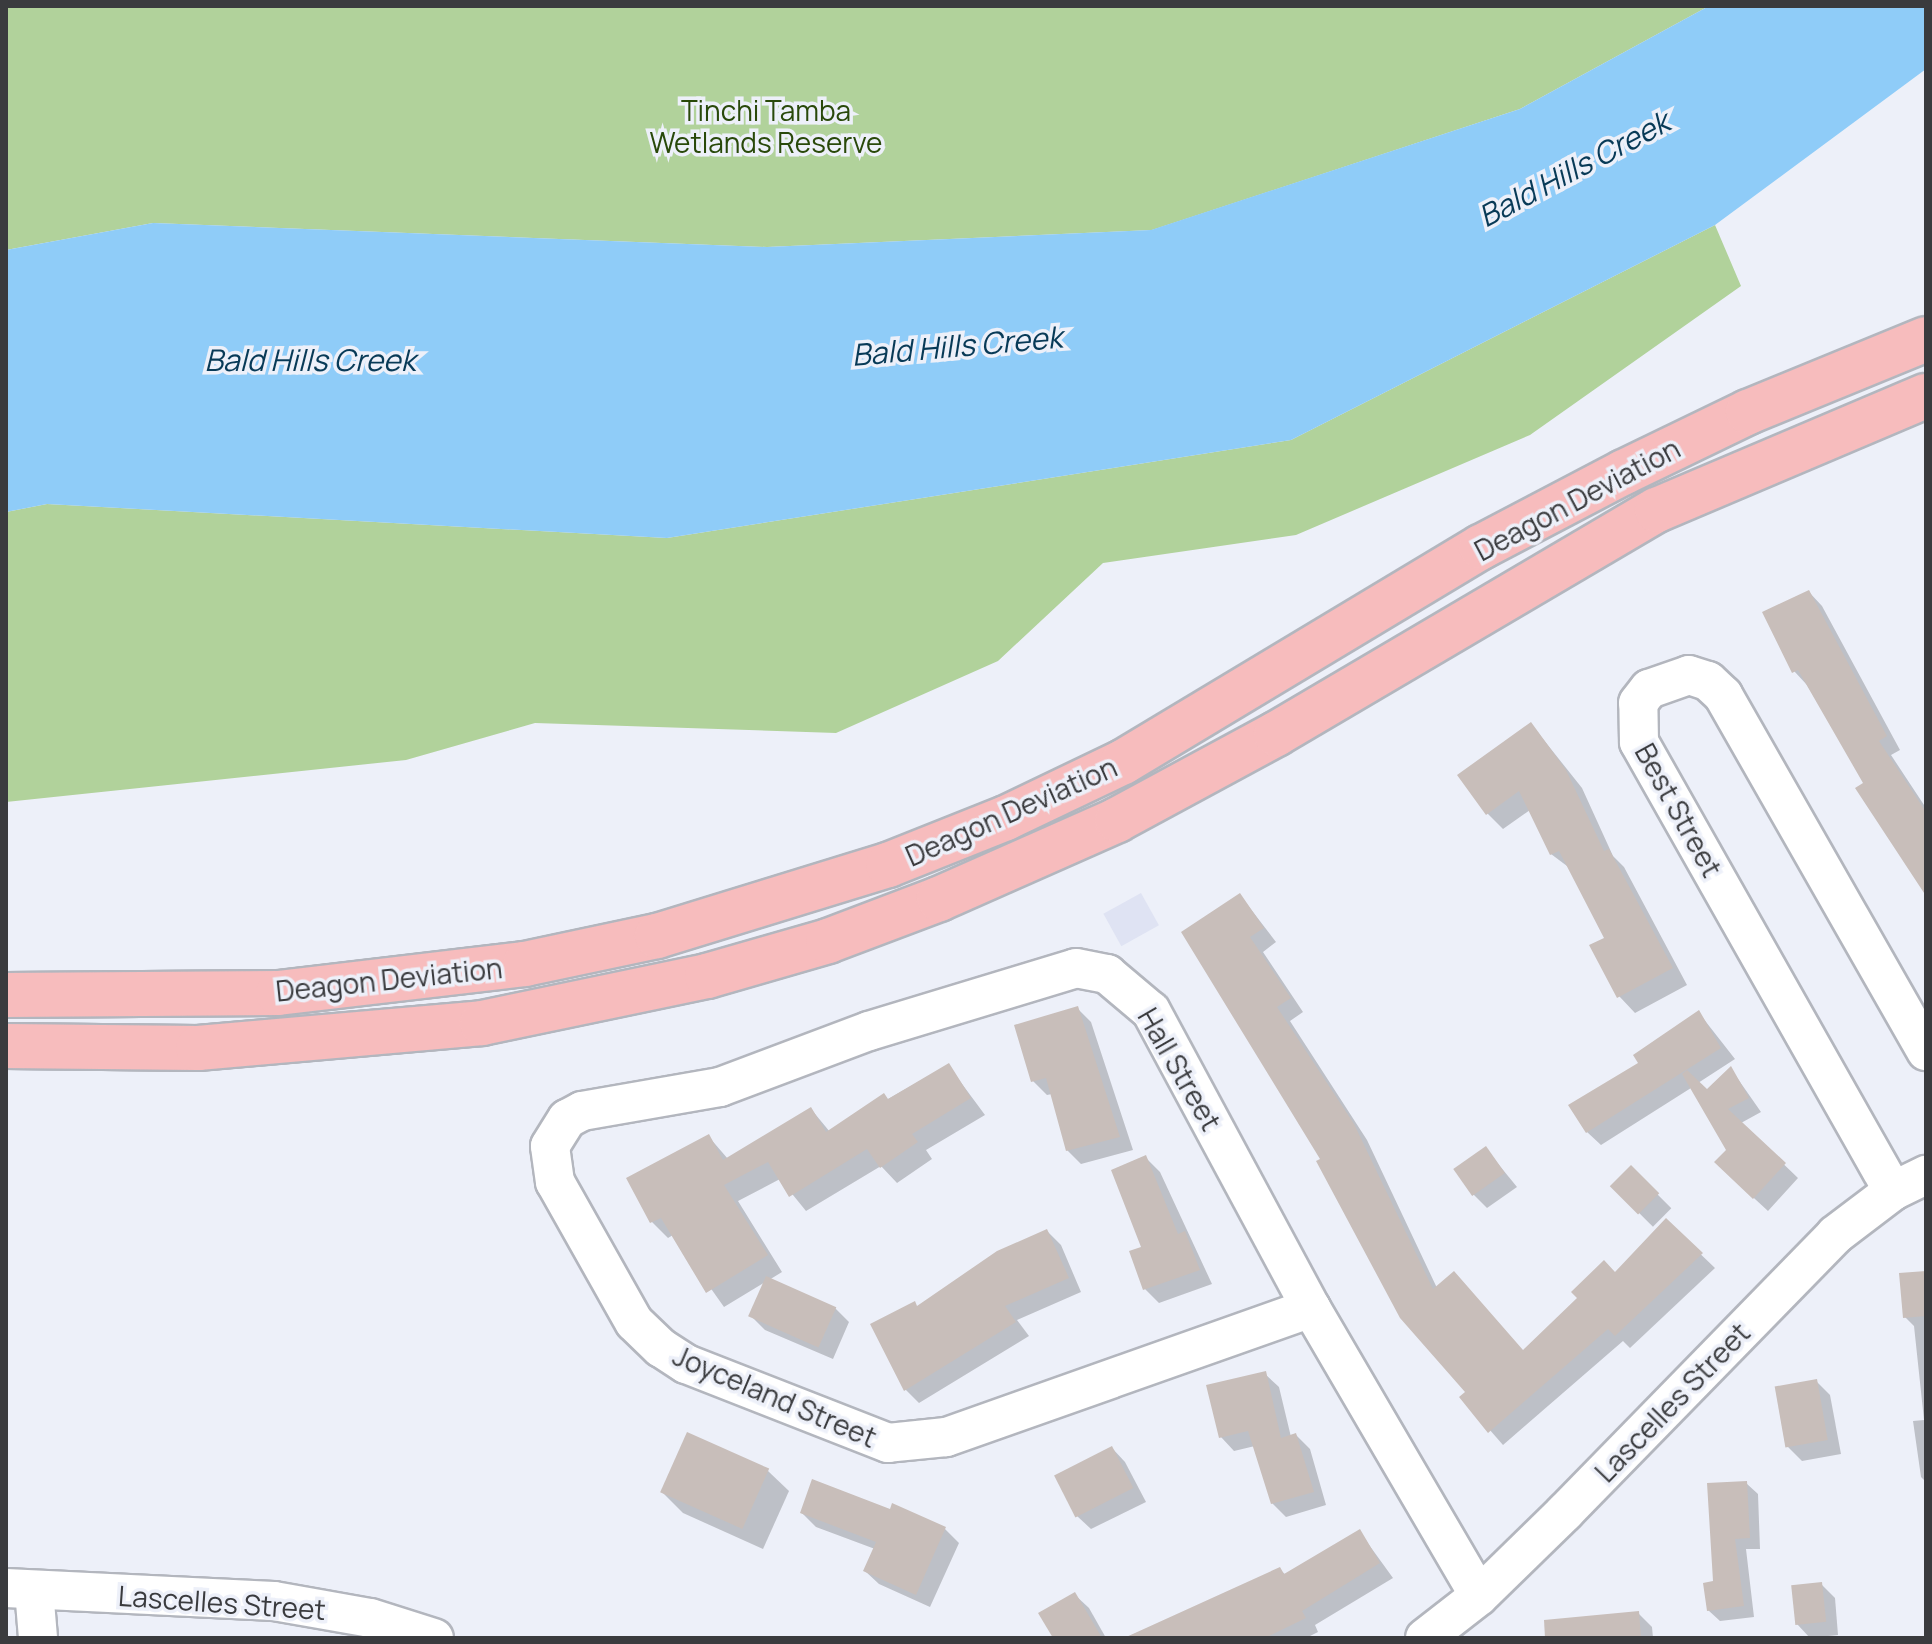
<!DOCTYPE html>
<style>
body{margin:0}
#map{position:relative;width:1932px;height:1644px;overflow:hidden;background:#edf0f9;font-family:Manrope,sans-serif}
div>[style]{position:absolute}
.built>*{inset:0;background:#dfe3f3;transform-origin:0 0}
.green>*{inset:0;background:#b1d29b}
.water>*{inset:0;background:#8fccf8}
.shadow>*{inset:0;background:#0003;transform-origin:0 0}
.building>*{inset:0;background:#c8beba;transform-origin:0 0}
.roads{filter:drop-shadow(2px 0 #b3b6be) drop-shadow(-2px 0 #b3b6be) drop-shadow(0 2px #b3b6be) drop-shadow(0 -2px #b3b6be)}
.minor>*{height:38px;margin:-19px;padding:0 19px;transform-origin:19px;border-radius:19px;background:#fff}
.highway>*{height:44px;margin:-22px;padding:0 22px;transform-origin:22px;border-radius:22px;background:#f7bcbd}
span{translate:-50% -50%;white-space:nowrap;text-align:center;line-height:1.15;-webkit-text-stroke:7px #edf0f9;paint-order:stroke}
.park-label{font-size:28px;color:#29490a}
.street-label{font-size:28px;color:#3a3b3e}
.water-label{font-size:30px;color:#083a57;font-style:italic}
.frame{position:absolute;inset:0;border:8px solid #3a3b3e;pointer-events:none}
</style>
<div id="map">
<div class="built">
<i style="left:1141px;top:893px;width:37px;height:43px;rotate:61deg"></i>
</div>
<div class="green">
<i style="clip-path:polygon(6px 6px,1709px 6px,1520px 109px,1152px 230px,767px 247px,153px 223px,6px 250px)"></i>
<i style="clip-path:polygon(1715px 225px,1741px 286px,1530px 435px,1296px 535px,1103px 563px,998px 661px,836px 733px,535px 723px,406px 760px,6px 802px,6px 512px,47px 504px,667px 538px,1291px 440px)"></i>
</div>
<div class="water">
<i style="clip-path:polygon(1709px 6px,1926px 6px,1926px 69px,1715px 225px,1291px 440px,667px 538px,47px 504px,6px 512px,6px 250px,153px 223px,767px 247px,1151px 230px,1520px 109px)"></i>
</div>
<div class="shadow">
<i style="clip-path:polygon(1809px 592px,1822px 606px,1900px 750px,1891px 755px,1926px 808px,1926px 854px,1866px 783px,1807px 685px,1794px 671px)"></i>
<i style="clip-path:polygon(1531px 724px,1582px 788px,1613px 856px,1624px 867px,1687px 985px,1635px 1013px,1619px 996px,1607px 939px,1571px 869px,1551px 854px,1530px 810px,1503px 829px,1487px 813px)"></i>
<i style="clip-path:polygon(1240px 895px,1276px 942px,1263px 952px,1303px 1012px,1290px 1021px,1367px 1140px,1437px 1288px,1524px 1352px,1616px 1275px,1666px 1221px,1715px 1268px,1630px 1348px,1623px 1341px,1503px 1445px,1461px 1397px,1468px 1392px,1276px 1077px)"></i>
<i style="clip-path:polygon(1077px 1008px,1091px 1022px,1133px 1150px,1081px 1164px,1067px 1150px,1052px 1094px,1047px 1095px,1033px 1081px)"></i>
<i style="clip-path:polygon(1699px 1013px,1735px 1059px,1698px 1083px,1708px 1092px,1731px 1069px,1761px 1112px,1741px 1123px,1798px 1178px,1768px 1211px,1730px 1176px,1728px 1150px,1691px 1088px,1601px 1145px,1587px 1132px,1641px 1063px)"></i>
<i style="clip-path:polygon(948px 1065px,985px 1115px,926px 1150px,932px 1159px,897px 1183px,881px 1166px,806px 1211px,780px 1179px,738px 1201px,782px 1272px,769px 1280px,835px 1308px,849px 1322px,833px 1359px,765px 1330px,751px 1316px,767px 1281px,724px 1307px,673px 1235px,668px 1238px,652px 1222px,629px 1179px,709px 1137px,728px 1159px,811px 1109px,830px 1132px)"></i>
<i style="clip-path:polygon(1486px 1149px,1517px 1187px,1487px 1208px,1473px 1194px)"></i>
<i style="clip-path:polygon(1146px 1158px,1160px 1172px,1212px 1284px,1159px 1303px,1145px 1289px,1132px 1252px,1144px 1248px)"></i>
<i style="left:1631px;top:1168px;width:57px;height:26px;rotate:45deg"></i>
<i style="clip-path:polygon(1047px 1231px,1061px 1245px,1081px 1292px,1017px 1320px,1029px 1336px,919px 1403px,905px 1389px,918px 1307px)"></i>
<i style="clip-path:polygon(1926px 1273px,1926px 1482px,1921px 1477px,1913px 1421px,1924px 1420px,1914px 1326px,1905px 1317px)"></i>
<i style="clip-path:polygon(1265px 1374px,1279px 1387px,1291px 1437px,1296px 1435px,1310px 1449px,1326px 1505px,1286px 1517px,1272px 1503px,1255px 1446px,1234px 1451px,1221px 1437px)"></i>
<i style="clip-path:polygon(1816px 1381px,1830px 1395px,1841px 1454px,1802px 1461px,1788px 1447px)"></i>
<i style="clip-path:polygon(1112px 1448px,1125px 1462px,1146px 1502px,1091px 1529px,1077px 1516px)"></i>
<i style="clip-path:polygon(768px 1471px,789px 1491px,763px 1549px,683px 1513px,662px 1492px)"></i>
<i style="clip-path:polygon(1746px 1483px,1758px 1494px,1760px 1549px,1746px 1549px,1754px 1617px,1720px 1621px,1708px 1610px)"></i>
<i style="clip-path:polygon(802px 1513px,945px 1529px,959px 1543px,930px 1607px,879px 1584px,865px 1571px,875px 1549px,816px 1527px)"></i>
<i style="clip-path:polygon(1359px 1531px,1393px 1578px,1315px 1625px,1318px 1632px,1306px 1638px,1125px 1638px,1280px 1570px,1286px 1575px)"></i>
<i style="clip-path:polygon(1821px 1584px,1835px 1598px,1838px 1635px,1810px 1638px,1797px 1624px)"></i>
<i style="clip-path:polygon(1075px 1595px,1089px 1608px,1106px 1638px,1055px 1638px)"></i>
<i style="clip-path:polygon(1638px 1613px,1652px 1627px,1653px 1638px,1591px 1638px)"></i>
</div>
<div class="building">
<i style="clip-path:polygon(1809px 590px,1887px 736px,1879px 741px,1926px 812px,1926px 896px,1855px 788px,1863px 783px,1798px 670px,1792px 673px,1762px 612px)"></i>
<i style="clip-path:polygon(1531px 722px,1566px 770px,1604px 851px,1609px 849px,1673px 968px,1617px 998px,1589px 945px,1604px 938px,1559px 851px,1550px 855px,1519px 791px,1486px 815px,1457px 775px)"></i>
<i style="clip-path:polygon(1240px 893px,1264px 928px,1250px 937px,1291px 998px,1277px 1007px,1354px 1124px,1433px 1289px,1454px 1271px,1523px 1350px,1577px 1298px,1571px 1292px,1604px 1260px,1615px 1272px,1666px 1218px,1703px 1253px,1615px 1336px,1608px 1329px,1488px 1433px,1459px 1397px,1465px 1392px,1400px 1318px,1316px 1161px,1320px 1159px,1181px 932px)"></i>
<i style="clip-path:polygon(1078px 1006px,1120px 1137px,1066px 1151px,1046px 1078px,1031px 1082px,1014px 1025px)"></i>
<i style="clip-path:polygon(1699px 1010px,1721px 1048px,1586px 1133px,1568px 1105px,1638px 1063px,1633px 1055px)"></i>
<i style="clip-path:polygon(949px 1063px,971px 1098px,912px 1134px,918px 1142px,880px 1168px,867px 1149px,789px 1197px,768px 1162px,724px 1185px,768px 1255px,706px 1293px,661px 1218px,650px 1223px,626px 1178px,709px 1134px,723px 1160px,811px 1107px,826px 1132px,884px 1093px,888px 1099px)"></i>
<i style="clip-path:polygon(1731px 1066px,1749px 1098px,1728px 1109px,1786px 1163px,1753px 1199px,1714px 1162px,1726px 1150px,1682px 1074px,1687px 1070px,1707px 1089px)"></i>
<i style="left:1486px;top:1146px;width:33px;height:40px;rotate:55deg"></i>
<i style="clip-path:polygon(1146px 1155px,1178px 1234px,1185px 1231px,1200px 1270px,1143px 1290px,1129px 1251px,1141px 1247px,1111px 1170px)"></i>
<i style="left:1631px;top:1165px;width:40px;height:30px;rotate:45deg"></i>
<i style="clip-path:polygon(1047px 1229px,1069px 1278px,1005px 1306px,1016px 1322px,904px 1391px,870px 1324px,915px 1301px,917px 1306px,997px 1251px)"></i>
<i style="clip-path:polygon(1926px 1271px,1926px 1316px,1903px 1318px,1899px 1273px)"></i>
<i style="left:766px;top:1276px;width:77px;height:44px;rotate:24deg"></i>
<i style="clip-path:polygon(1266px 1371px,1281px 1438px,1296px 1433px,1314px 1492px,1271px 1504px,1248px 1431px,1219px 1438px,1206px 1385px)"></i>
<i style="left:1817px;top:1379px;width:62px;height:43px;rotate:80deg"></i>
<i style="left:687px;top:1432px;width:90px;height:66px;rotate:24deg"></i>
<i style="left:1112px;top:1446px;width:47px;height:65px;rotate:63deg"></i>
<i style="clip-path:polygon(812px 1479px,890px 1509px,892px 1503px,946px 1527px,916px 1595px,863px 1571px,876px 1542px,800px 1513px)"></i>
<i style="clip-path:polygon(1747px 1481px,1750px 1538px,1735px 1539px,1744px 1606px,1707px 1611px,1703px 1583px,1713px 1581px,1707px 1483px)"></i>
<i style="clip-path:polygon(1360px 1529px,1380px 1563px,1302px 1611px,1306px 1618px,1265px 1638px,1124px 1638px,1280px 1567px,1284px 1574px)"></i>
<i style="left:1822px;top:1582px;width:40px;height:31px;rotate:84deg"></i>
<i style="clip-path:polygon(1075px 1592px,1102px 1638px,1053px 1638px,1038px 1613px)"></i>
<i style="clip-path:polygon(1639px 1611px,1641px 1638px,1545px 1638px,1544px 1620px)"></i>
</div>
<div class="roads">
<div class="minor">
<i style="left:1893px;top:1191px;width:516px;rotate:-119.5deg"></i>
<i style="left:1639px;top:742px;width:39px;rotate:-91deg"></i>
<i style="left:1638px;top:703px;width:18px;rotate:-52deg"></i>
<i style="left:1649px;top:689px;width:42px;rotate:-19.3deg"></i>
<i style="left:1689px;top:675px;width:20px;rotate:18deg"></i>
<i style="left:1708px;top:681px;width:21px;rotate:43deg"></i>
<i style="left:1723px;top:695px;width:410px;rotate:60.3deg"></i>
<i style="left:1311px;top:1308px;width:387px;rotate:160.5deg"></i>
<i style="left:946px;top:1437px;width:58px;rotate:174.1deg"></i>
<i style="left:888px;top:1443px;width:217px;rotate:-158.6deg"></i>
<i style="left:686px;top:1364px;width:30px;rotate:-147deg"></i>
<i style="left:661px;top:1348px;width:37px;rotate:-136deg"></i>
<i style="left:634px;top:1322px;width:161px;rotate:-119.4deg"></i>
<i style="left:555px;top:1182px;width:36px;rotate:-98deg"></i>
<i style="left:550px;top:1146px;width:32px;rotate:-58deg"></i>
<i style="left:567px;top:1119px;width:17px;rotate:-28deg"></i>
<i style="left:582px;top:1111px;width:140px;rotate:-9.9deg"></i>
<i style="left:720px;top:1087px;width:159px;rotate:-20.6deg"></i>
<i style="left:869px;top:1031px;width:216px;rotate:-16.9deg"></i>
<i style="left:1076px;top:968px;width:32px;rotate:11deg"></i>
<i style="left:1107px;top:974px;width:57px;rotate:40.1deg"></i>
<i style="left:1151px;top:1011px;width:337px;rotate:61.7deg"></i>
<i style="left:1311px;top:1308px;width:333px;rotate:59.7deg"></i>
<i style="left:6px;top:1588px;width:268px;rotate:2.8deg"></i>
<i style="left:274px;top:1601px;width:97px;rotate:10deg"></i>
<i style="left:370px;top:1618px;width:67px;rotate:17.4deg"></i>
<i style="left:34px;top:1590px;width:48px;rotate:85.2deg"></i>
<i style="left:1425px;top:1638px;width:68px;rotate:-37.9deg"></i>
<i style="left:1479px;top:1596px;width:120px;rotate:-44.3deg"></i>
<i style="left:1565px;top:1512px;width:387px;rotate:-45.7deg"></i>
<i style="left:1835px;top:1235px;width:73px;rotate:-37.2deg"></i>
<i style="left:1893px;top:1191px;width:37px;rotate:-26deg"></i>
</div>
<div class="highway">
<i style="left:6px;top:995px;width:272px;rotate:-0.4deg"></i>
<i style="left:278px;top:993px;width:249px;rotate:-6.7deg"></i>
<i style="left:525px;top:964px;width:135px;rotate:-12deg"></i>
<i style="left:657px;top:936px;width:242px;rotate:-17.1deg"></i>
<i style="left:888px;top:865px;width:127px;rotate:-21.7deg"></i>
<i style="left:1006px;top:818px;width:130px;rotate:-25.6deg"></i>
<i style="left:1123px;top:762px;width:418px;rotate:-31deg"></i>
<i style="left:1481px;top:547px;width:161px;rotate:-27.7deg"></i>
<i style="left:1624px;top:472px;width:138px;rotate:-25.8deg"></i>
<i style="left:1748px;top:412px;width:192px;rotate:-22.3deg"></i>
<i style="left:6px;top:1046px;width:192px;rotate:0.6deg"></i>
<i style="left:198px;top:1048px;width:285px;rotate:-5deg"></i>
<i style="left:482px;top:1023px;width:230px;rotate:-11.8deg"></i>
<i style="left:707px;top:976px;width:126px;rotate:-16.1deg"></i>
<i style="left:828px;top:941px;width:119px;rotate:-20.7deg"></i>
<i style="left:939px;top:899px;width:195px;rotate:-23.9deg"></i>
<i style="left:1117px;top:820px;width:181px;rotate:-28.4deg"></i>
<i style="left:1276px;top:734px;width:442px;rotate:-30.5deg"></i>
<i style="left:1657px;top:510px;width:292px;rotate:-23deg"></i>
</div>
</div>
<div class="park-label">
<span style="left:766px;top:126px">Tinchi Tamba<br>Wetlands Reserve</span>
</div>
<div class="street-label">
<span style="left:1577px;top:499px;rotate:-28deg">Deagon Deviation</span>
<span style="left:1679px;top:810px;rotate:61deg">Best Street</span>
<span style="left:1011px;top:811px;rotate:-24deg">Deagon Deviation</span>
<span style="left:389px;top:979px;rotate:-6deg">Deagon Deviation</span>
<span style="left:1180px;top:1069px;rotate:60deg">Hall Street</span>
<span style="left:775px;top:1396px;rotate:23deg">Joyceland Street</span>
<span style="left:1672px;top:1402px;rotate:-46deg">Lascelles Street</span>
<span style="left:222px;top:1602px;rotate:4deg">Lascelles Street</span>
</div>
<div class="water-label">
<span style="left:1574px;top:169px;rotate:-28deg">Bald Hills Creek</span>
<span style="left:957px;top:346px;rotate:-5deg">Bald Hills Creek</span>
<span style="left:310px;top:360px">Bald Hills Creek</span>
</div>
<div class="frame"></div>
</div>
